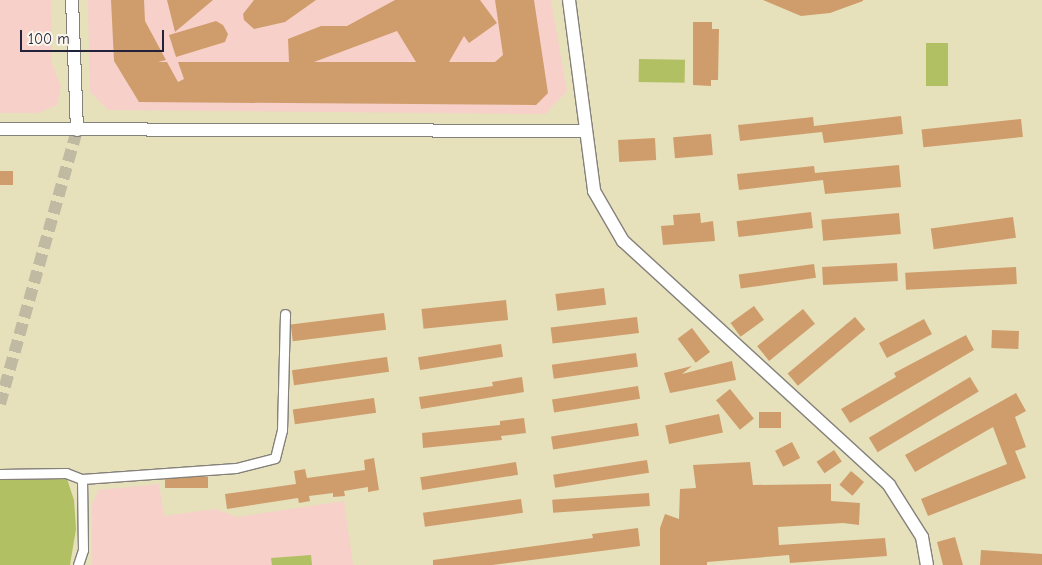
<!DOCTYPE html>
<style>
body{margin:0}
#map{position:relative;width:1042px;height:565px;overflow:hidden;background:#e6e0bb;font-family:"Comic Neue",sans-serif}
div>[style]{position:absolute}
.built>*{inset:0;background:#f7d0ca}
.green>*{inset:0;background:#b1c063;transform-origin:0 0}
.building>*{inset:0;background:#cf9d6c;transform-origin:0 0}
.secondary-tunnel>*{height:12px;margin-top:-6px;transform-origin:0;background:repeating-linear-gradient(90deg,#bfbaa1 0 12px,transparent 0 18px)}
.roads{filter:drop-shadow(1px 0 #84817b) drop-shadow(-1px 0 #84817b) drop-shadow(0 1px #84817b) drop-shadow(0 -1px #84817b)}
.street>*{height:9px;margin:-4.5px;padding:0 4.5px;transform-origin:4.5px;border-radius:4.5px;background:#fff}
.secondary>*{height:12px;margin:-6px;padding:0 6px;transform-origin:6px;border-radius:6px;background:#fff}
span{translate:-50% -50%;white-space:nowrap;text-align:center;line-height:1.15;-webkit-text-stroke:4.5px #fbf7ec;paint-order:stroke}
.scale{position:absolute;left:20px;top:30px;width:144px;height:22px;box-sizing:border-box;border:2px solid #22223b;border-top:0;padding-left:6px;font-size:15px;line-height:18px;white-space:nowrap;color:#22223b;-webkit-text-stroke:4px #fbf7ec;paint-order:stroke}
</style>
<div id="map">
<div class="built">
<i style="clip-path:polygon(0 0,51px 0,52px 63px,61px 87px,57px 105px,38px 113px,0 113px)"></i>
<i style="clip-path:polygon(88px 0,551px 0,567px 91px,545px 114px,108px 110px,90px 92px)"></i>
<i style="clip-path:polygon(159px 484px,164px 516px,215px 509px,237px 517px,344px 501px,353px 565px,92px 565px,92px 504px,99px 490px)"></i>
</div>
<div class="green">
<i style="left:926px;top:43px;width:22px;height:43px"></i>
<i style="left:639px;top:59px;width:46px;height:23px;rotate:1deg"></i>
<i style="clip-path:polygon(67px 479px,74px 500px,76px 529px,70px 565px,0 565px,0 480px)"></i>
<i style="clip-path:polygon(311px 555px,312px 565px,272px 565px,271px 558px)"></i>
</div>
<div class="building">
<i style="clip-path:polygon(evenodd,111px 0,144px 0,145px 21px,166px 60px,158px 62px,167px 62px,178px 82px,184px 79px,178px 62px,289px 62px,288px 39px,321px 26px,347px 26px,395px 0,480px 0,497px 23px,469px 43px,464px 36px,449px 62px,495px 62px,503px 55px,495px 0,534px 0,548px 93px,536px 105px,139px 102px,114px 61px,111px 0,397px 31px,416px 62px,314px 62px,397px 31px)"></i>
<i style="clip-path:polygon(167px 0,213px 0,175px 32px)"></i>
<i style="clip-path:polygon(254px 0,316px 0,285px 22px,254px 29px,244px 20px,243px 14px)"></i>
<i style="clip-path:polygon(763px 0,863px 0,863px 1px,830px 13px,801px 16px)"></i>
<i style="clip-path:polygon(216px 21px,223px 25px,228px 34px,225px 42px,176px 57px,169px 35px)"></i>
<i style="clip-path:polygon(693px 22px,712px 22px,712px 29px,719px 29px,718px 80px,711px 80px,711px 86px,693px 85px)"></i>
<i style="clip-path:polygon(901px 116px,903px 134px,824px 143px,822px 132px,740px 141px,738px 125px,813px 117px,814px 126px)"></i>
<i style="left:1021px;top:119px;width:18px;height:100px;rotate:84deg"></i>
<i style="left:711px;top:134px;width:21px;height:38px;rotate:85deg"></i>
<i style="left:655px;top:138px;width:22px;height:37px;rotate:87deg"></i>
<i style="clip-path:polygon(899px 165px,901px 187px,825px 194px,823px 180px,739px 190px,737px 174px,814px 166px,815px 173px)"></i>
<i style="left:13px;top:171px;width:14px;height:13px;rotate:90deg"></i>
<i style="left:811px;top:212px;width:16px;height:75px;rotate:83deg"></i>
<i style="clip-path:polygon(700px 213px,701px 223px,713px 221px,715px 241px,663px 245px,661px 226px,674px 225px,673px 215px)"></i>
<i style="left:899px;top:213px;width:21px;height:78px;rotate:85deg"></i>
<i style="left:1013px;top:217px;width:21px;height:83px;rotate:82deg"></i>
<i style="left:897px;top:263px;width:18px;height:75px;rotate:87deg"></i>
<i style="left:814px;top:264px;width:14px;height:76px;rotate:82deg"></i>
<i style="left:1016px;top:267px;width:17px;height:111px;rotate:87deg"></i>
<i style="left:604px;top:288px;width:17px;height:49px;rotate:83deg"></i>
<i style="left:506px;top:300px;width:20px;height:85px;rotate:84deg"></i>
<i style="left:754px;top:306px;width:17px;height:29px;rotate:54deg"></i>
<i style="left:803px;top:309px;width:19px;height:59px;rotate:51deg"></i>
<i style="left:384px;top:313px;width:17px;height:94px;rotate:83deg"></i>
<i style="left:637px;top:317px;width:16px;height:87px;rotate:83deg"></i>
<i style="left:855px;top:317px;width:16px;height:88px;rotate:50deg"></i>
<i style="left:924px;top:319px;width:17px;height:51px;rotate:62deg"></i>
<i style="left:692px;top:328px;width:30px;height:18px;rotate:53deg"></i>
<i style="left:992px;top:330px;width:27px;height:18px;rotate:2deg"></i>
<i style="clip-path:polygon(966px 335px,974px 350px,850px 423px,841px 409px,896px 377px,894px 373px)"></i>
<i style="left:501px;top:344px;width:13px;height:84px;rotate:81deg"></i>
<i style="left:636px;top:353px;width:14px;height:85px;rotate:82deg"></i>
<i style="left:387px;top:357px;width:15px;height:96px;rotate:82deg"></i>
<i style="clip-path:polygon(732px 361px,736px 380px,670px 393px,664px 373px,692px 366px,682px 374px)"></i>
<i style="clip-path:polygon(522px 377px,524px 392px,421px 409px,419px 397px,493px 386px,492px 382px)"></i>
<i style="left:970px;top:377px;width:17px;height:118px;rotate:59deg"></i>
<i style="left:638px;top:386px;width:13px;height:87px;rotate:81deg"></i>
<i style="left:730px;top:389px;width:38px;height:18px;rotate:51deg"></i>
<i style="clip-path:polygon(1016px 393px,1026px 411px,1015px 417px,1026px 447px,1015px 451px,1026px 478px,928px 516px,921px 499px,1007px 464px,993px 427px,915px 472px,905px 455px)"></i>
<i style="left:374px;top:398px;width:15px;height:82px;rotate:82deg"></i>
<i style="left:759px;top:412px;width:22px;height:16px"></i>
<i style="left:719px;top:414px;width:19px;height:55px;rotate:78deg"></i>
<i style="clip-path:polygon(524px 418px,526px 433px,501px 436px,502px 440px,423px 448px,422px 433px,500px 425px,500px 421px)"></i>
<i style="left:637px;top:423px;width:13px;height:87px;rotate:81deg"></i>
<i style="left:792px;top:442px;width:18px;height:19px;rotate:63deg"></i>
<i style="left:834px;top:450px;width:14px;height:21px;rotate:56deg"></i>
<i style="clip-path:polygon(374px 458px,379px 490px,368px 492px,368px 487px,344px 491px,345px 496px,333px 497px,333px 493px,309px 496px,310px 501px,299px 503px,298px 498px,227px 509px,225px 494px,296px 484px,294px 471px,305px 469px,307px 478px,365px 470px,364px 460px)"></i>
<i style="left:647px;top:460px;width:13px;height:95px;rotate:81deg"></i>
<i style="left:516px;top:462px;width:13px;height:97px;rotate:81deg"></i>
<i style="clip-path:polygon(750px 462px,753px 485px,831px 484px,831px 501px,860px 503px,859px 525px,843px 523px,778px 527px,779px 545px,885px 538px,887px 556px,790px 563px,789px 555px,707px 562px,707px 565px,660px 565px,660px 528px,665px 514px,679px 519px,680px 489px,696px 488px,693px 465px)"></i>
<i style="left:851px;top:471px;width:17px;height:18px;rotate:40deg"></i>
<i style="left:208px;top:477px;width:11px;height:43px;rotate:90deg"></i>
<i style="left:649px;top:493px;width:13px;height:97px;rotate:86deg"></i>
<i style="left:521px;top:499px;width:14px;height:99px;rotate:82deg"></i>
<i style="clip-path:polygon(638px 528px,640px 546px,492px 565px,433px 565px,433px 560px,593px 538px,592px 534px)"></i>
<i style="clip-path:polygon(955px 537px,963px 565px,943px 565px,937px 542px)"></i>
<i style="clip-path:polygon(981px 550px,1042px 554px,1042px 565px,980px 565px)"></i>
</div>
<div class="secondary-tunnel">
<i style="left:0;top:404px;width:285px;rotate:-74.3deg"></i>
</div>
<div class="roads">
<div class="street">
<i style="left:0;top:474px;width:66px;rotate:-0.9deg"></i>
<i style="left:66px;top:473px;width:17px;rotate:21deg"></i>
<i style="left:78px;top:565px;width:16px;rotate:-72deg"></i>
<i style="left:83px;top:550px;width:71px;rotate:-90.8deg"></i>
<i style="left:82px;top:479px;width:154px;rotate:-4.1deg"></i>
<i style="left:236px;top:468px;width:40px;rotate:-14.4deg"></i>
<i style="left:275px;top:458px;width:29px;rotate:-76deg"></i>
<i style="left:282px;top:430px;width:116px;rotate:-88.5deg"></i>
</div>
<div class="secondary">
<i style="left:72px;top:0;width:130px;rotate:87.8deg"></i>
<i style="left:569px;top:0;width:193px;rotate:82.5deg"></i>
<i style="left:594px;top:191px;width:58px;rotate:59.9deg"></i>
<i style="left:623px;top:241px;width:361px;rotate:42.5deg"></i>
<i style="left:889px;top:485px;width:62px;rotate:57.6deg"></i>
<i style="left:922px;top:537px;width:28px;rotate:80deg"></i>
<i style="left:0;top:129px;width:586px;rotate:0.2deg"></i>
</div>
</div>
<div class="scale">100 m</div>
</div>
